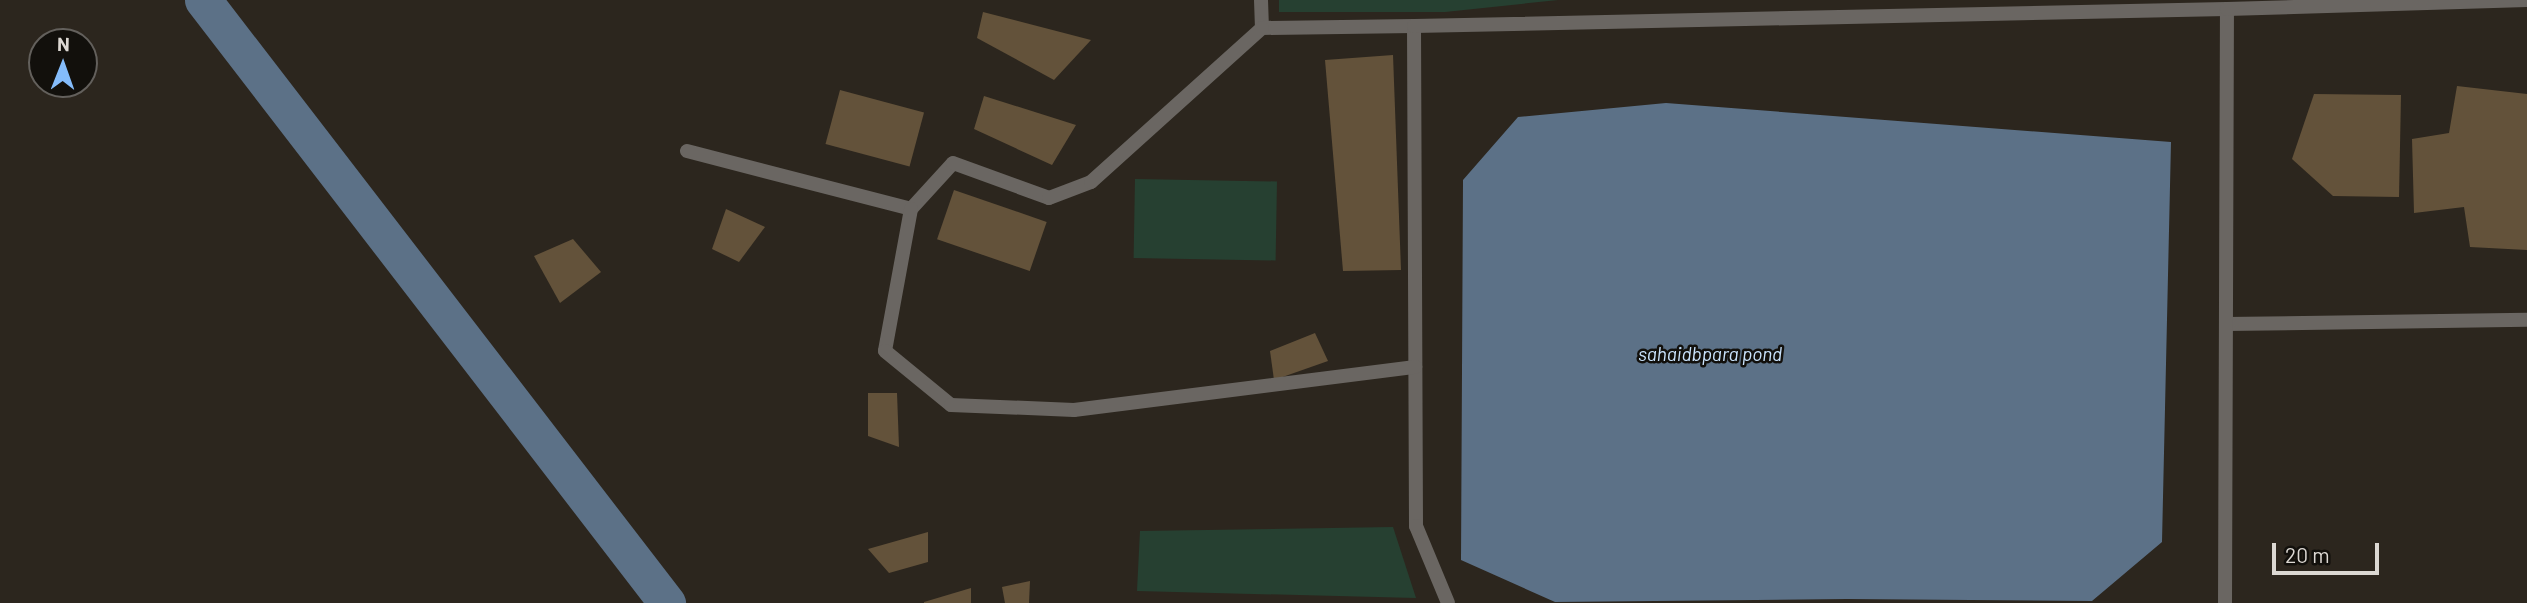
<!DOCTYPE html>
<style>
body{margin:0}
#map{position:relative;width:2527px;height:603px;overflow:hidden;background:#2c261e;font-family:Barlow,sans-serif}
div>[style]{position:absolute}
.green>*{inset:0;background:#264031;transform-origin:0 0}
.water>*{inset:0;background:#5c7187}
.canal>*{height:37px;margin:-18.5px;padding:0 18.5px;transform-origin:18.5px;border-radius:18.5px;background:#5c7187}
.building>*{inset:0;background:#63523a;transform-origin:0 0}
.minor>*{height:14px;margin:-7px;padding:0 7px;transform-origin:7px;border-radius:7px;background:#6a6662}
span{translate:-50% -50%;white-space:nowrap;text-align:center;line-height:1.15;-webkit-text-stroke:5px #12100c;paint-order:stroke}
.water-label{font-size:19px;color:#cae3fc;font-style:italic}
.north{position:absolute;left:28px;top:28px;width:70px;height:70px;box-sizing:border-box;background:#12100c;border:2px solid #63605c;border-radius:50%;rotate:1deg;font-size:19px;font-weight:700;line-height:28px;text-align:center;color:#dcd8d3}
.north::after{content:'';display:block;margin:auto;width:24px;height:32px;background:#84bcfb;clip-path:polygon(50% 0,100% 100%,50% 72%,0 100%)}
.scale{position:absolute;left:2272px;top:543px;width:107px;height:32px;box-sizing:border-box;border:4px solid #dcd8d3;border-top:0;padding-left:9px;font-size:21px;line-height:24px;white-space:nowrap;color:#dcd8d3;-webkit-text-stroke:5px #12100c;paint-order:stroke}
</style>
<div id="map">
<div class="green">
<i style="clip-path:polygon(1279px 0,1558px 0,1445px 12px,1279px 12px)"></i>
<i style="left:1135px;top:179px;width:142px;height:79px;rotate:1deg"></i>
<i style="clip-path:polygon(1393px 527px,1416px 598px,1137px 591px,1140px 531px)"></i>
</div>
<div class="water">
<i style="clip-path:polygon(1666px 103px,2171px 142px,2162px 542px,2092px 601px,1847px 599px,1555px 602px,1461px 560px,1463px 180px,1518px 117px)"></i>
</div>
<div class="canal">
<i style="left:203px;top:0;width:761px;rotate:52.42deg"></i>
</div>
<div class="building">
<i style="clip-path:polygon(983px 12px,1091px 40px,1054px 80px,977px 38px)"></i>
<i style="clip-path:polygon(1393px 55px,1401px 270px,1343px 271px,1325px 60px)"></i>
<i style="clip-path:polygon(2457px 86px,2527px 94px,2527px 250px,2470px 247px,2464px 207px,2414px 213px,2412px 139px,2449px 133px)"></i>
<i style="left:840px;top:90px;width:87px;height:56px;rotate:15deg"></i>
<i style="clip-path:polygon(2314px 94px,2401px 95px,2399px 197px,2333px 196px,2292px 159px)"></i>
<i style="clip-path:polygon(984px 96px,1076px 125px,1052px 165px,974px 129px)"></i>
<i style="left:954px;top:190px;width:98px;height:52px;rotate:19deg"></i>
<i style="clip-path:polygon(726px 209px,765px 227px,739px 262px,712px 249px)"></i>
<i style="clip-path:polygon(573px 239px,601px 272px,560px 303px,534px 256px)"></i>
<i style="clip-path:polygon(1315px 333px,1328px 361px,1274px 380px,1270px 351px)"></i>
<i style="clip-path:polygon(868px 393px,897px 393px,899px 447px,868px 436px)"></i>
<i style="clip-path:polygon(928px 532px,928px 562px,889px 573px,868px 549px)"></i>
<i style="clip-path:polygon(1030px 581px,1029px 603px,1005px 603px,1002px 587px)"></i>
<i style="clip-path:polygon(971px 588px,971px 603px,924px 603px,924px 602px)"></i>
</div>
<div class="minor">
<i style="left:1261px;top:0;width:28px;rotate:88deg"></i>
<i style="left:1262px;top:28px;width:152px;rotate:-0.8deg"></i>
<i style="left:1414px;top:26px;width:500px;rotate:89.77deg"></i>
<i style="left:1416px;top:526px;width:83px;rotate:67.4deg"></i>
<i style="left:1414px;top:26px;width:813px;rotate:-1.2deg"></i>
<i style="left:687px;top:151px;width:231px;rotate:14.5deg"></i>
<i style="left:911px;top:209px;width:62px;rotate:-47.6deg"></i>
<i style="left:953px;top:163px;width:102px;rotate:20deg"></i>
<i style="left:1049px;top:198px;width:45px;rotate:-20.9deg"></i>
<i style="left:1091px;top:182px;width:230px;rotate:-42deg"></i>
<i style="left:911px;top:209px;width:144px;rotate:100.4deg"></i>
<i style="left:885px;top:351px;width:85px;rotate:39.3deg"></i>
<i style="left:951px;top:405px;width:123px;rotate:2.3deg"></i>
<i style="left:1074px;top:410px;width:344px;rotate:-7.2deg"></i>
<i style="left:2226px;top:324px;width:301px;rotate:-0.8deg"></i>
<i style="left:2225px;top:603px;width:594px;rotate:-89.81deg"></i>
<i style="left:2227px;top:9px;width:300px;rotate:-1.7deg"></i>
</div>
<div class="water-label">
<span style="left:1710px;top:354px">sahaidbpara pond</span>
</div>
<div class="north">N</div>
<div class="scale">20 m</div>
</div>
